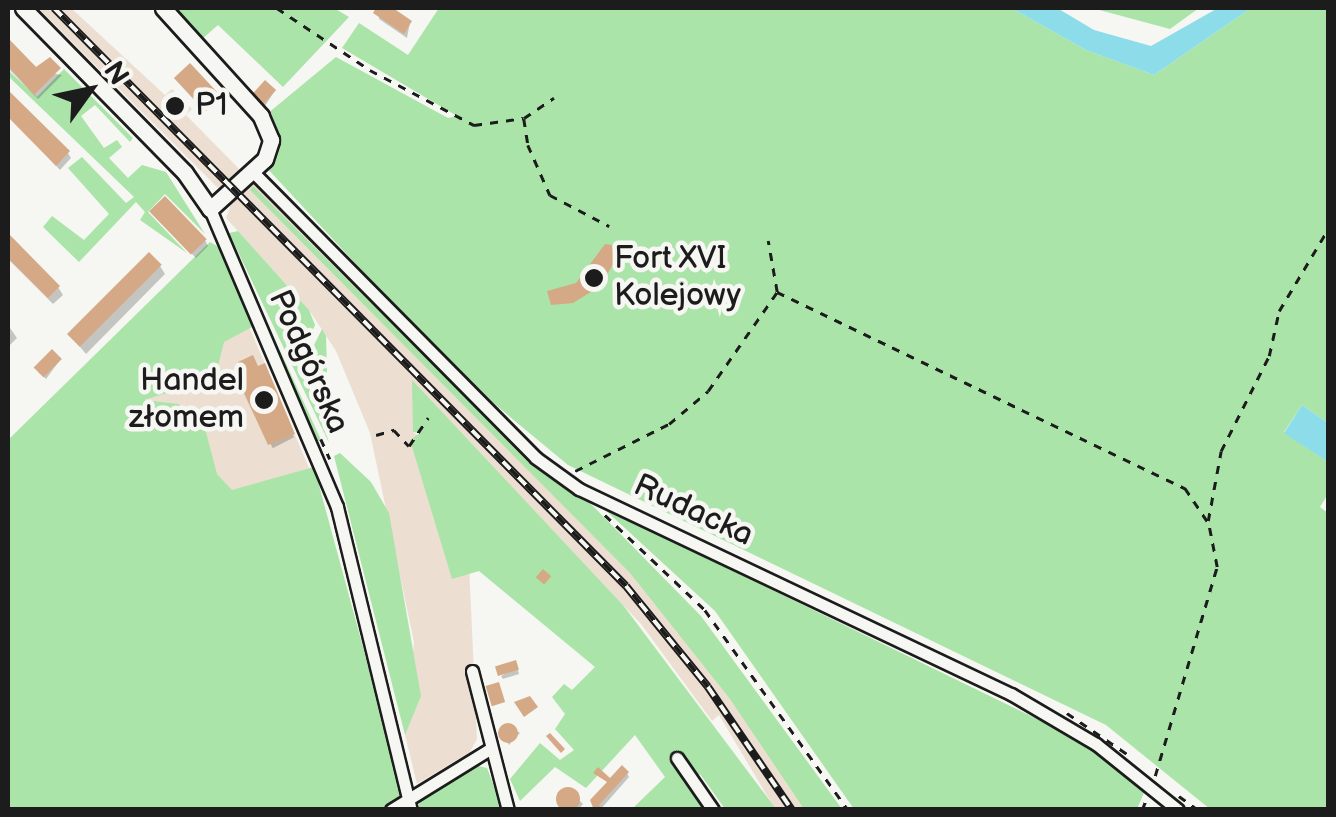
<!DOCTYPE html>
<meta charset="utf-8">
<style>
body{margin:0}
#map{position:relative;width:1336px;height:817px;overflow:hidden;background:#f6f6f2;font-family:"Balsamiq Sans",sans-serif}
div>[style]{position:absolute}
.built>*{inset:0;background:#ecdfd2}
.green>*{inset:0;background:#aae4a8}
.water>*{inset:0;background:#8cdce9}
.shadow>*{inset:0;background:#0003;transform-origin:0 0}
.building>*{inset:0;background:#d5a986;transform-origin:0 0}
.round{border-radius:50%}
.path>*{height:2.5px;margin-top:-1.25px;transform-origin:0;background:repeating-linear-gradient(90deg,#1c1c1c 0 8px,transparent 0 16px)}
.roads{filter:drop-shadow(2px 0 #1c1c1c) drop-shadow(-2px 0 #1c1c1c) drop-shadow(0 2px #1c1c1c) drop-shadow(0 -2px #1c1c1c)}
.street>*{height:11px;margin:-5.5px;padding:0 5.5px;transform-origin:5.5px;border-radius:5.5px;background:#f6f6f2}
.secondary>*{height:15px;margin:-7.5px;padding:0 7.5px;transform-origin:7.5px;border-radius:7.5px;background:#f6f6f2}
.rail>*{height:8px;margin-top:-4px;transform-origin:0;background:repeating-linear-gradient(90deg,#f6f6f2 0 11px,#1c1c1c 0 22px);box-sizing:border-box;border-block:2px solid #1c1c1c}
.dots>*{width:28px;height:28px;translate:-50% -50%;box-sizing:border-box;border:5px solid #f6f6f2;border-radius:50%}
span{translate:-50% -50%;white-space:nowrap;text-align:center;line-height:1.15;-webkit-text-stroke:9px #f6f6f2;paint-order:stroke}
.poi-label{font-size:32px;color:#1c1c1c}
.left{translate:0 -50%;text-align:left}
.right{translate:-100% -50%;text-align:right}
.street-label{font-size:32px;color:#1c1c1c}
.frame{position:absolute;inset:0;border:10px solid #1c1c1c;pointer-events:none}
.north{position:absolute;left:40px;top:40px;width:100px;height:100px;-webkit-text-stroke:8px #f6f6f2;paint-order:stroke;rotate:57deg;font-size:28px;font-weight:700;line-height:40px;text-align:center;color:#1c1c1c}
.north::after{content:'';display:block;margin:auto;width:35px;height:45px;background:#1c1c1c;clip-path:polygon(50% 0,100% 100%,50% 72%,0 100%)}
</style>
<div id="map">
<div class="built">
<i style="clip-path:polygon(38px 8px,71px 8px,165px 95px,172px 89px,192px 109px,186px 115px,652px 588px,811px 809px,775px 809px,719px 715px,712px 721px,641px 624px,413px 382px,413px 432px,433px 445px,469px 564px,477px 739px,470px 752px,417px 784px,405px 735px,414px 642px,370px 433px,336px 351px,309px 310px,226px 218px,232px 202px)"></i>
<i style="clip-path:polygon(248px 324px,312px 475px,216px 517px,126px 398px)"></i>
</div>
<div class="green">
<i style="clip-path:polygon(172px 8px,334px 8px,349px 17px,283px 87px,218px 25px,201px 40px)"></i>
<i style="clip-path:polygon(439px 8px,1011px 8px,1086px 50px,1154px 75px,1251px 8px,1328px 8px,1328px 423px,1302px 405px,1284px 432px,1328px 462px,1328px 494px,1320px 507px,1328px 513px,1328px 809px,1210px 809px,1106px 725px,568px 465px,456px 372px,266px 167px,279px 142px,267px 114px,336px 57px,448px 118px,457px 116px,342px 48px,359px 23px,408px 55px)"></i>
<i style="clip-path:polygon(1092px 8px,1199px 8px,1170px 29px)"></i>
<i style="clip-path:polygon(64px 69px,133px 138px,130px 142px,95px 105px,81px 116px,104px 148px,117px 140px,122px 147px,109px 158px,128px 178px,142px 165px,166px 172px,205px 234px,165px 194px,148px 212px,187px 253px,140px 220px,145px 212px,136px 202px,79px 262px,43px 227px,52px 216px,84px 240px,109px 214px,68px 168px,82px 157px,126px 203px,134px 197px,8px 76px,8px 70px,37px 97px)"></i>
<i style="clip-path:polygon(253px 186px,529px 461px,588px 501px,701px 616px,842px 809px,804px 809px,730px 699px,630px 573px,250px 190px)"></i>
<i style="clip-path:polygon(238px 231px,309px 310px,315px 325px,306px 346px,310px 353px,322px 329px,326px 336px,327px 371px,322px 384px,310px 380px,329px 443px,229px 233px)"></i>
<i style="clip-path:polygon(227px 235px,322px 442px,317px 440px)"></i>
<i style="clip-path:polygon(210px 242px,222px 249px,254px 326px,224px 342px,215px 378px,144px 400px,178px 404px,202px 417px,217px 474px,232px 490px,314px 467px,407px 809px,8px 809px,8px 440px)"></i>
<i style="clip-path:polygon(412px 380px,623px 605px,776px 809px,725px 809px,700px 774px,690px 784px,708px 809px,632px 809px,665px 777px,635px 735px,586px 788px,555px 767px,520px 801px,510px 779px,540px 743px,560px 760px,574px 750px,555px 729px,565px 714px,552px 697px,564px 684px,572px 690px,595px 667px,479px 571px,452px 579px,410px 440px,420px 433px,413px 432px)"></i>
<i style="clip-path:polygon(340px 453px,371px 482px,389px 513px,421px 696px,405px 735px,334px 456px)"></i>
<i style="clip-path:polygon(602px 507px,1080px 740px,1146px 788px,1137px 809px,854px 809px,715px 611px)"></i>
<i style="clip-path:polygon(474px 765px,487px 768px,503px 809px,417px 810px,421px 797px)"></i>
</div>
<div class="water">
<i style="clip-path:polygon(1011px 8px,1057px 8px,1094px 30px,1151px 46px,1218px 8px,1251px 8px,1154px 75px,1086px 50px)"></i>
<i style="clip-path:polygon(1302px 405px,1328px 423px,1328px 462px,1284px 433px)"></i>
</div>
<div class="shadow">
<i style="clip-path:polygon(379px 8px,410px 22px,407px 38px,379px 19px)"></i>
<i style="clip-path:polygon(8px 41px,40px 71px,62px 75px,38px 99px,8px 68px)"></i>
<i style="clip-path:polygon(190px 67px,218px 99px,205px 112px,180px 84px)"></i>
<i style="clip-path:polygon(274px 92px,265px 106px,256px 98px)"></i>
<i style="clip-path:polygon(8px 94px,68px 153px,71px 158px,60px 170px,8px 115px)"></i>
<i style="clip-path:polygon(156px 218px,205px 240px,208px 246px,196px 258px)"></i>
<i style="clip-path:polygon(8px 236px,58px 287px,63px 295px,53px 304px,8px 259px)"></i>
<i style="clip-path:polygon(160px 266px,165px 274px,86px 354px,70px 335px)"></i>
<i style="clip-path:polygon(8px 325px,17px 338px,8px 347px)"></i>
<i style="clip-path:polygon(60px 360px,46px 379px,38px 372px)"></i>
<i style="left:291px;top:431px;width:7px;height:24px;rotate:63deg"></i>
<i style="clip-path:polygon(517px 666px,519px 674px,503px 679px,501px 676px)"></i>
<i style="clip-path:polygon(509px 725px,520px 733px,509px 745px,500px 730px)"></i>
<i style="clip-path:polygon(627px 773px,629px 777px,600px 810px,595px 804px)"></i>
<i style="clip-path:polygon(568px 789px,583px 804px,578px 810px,559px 805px)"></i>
</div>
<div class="building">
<i style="clip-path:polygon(376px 8px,393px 8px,412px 21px,404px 34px,373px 13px)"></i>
<i style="clip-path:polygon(8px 38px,36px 67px,50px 57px,61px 68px,34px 95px,8px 66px)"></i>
<i style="left:190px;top:63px;width:40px;height:22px;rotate:47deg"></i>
<i style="left:265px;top:80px;width:15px;height:21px;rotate:42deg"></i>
<i style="clip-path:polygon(8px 90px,70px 151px,56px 166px,8px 117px)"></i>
<i style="left:172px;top:96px;width:18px;height:9px;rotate:45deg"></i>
<i style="left:165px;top:196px;width:60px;height:22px;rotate:46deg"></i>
<i style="clip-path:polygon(8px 233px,60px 286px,48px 298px,8px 258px)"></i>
<i style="clip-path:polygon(605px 244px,617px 246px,616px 260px,599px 287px,573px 303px,551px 305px,547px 291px,576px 283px)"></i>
<i style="left:149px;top:252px;width:18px;height:116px;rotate:45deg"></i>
<i style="left:52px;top:349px;width:14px;height:26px;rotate:45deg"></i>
<i style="clip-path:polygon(253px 355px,258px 366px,265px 363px,295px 434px,268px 445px,236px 376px,243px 373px,238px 362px)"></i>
<i style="left:543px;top:569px;width:11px;height:11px;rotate:41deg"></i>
<i style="left:516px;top:660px;width:10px;height:22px;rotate:73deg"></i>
<i style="left:499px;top:682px;width:21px;height:14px;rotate:73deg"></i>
<i style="clip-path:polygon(530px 696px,538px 707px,524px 717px,514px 702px)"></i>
<i class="round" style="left:498px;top:723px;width:20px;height:20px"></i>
<i style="clip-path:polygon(550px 733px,565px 749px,561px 753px,546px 736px)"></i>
<i style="clip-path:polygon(622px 765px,629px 772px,599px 805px,603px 810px,594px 810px,590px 800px,607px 782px,593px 773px,598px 767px,610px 778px)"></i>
<i class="round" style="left:556px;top:787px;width:24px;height:24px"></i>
</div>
<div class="path">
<i style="left:277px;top:8px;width:112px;rotate:33.7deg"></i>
<i style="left:370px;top:70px;width:118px;rotate:27.9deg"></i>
<i style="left:474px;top:125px;width:50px;rotate:-8deg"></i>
<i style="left:524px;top:118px;width:36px;rotate:-34deg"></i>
<i style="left:524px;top:119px;width:26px;rotate:81deg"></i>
<i style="left:528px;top:145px;width:55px;rotate:66.3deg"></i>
<i style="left:550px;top:195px;width:67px;rotate:27.7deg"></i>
<i style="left:777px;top:292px;width:453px;rotate:25.7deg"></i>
<i style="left:1185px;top:488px;width:40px;rotate:56deg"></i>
<i style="left:376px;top:435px;width:19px;rotate:-16deg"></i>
<i style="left:394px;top:430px;width:22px;rotate:47deg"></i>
<i style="left:409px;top:446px;width:34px;rotate:-56deg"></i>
<i style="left:321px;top:439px;width:22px;rotate:66deg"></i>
<i style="left:575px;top:471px;width:105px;rotate:-26.6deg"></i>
<i style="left:669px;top:424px;width:51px;rotate:-40.2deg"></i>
<i style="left:708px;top:391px;width:121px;rotate:-55.1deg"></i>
<i style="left:777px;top:292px;width:52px;rotate:-100deg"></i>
<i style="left:605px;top:515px;width:138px;rotate:43.5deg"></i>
<i style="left:705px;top:610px;width:246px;rotate:54.4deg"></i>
<i style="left:1067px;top:713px;width:76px;rotate:34.3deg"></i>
<i style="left:1155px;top:776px;width:218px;rotate:-73.5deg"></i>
<i style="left:1217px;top:567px;width:47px;rotate:-101.1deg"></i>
<i style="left:1208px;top:521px;width:71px;rotate:-79.5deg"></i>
<i style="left:1221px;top:451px;width:106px;rotate:-63.2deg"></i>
<i style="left:1269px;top:356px;width:46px;rotate:-77.5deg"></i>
<i style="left:1279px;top:311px;width:96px;rotate:-59.1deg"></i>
<i style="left:1179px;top:796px;width:24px;rotate:36deg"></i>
<i style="left:1142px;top:810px;width:14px;rotate:-69deg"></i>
</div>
<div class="roads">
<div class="street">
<i style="left:253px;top:172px;width:402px;rotate:45.3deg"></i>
<i style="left:536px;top:458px;width:53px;rotate:35.8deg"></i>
<i style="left:579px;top:489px;width:478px;rotate:25.4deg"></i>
<i style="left:1011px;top:694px;width:99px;rotate:30.5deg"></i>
<i style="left:1096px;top:744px;width:105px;rotate:38.8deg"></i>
<i style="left:210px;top:209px;width:324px;rotate:66.9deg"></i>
<i style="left:337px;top:507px;width:312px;rotate:76.3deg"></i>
<i style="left:472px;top:671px;width:144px;rotate:75.5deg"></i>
<i style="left:677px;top:758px;width:63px;rotate:55.3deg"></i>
<i style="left:391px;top:810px;width:114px;rotate:-31.7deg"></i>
</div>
<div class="secondary">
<i style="left:23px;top:8px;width:231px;rotate:45.5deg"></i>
<i style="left:185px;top:173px;width:44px;rotate:55.2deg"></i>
<i style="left:210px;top:209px;width:74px;rotate:-42.3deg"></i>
<i style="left:265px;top:159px;width:20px;rotate:-72deg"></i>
<i style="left:271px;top:140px;width:26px;rotate:-113deg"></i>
<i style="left:261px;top:116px;width:146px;rotate:-132.2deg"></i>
</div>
</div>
<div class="rail">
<i style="left:54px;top:8px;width:813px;rotate:45.3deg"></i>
<i style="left:626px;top:586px;width:130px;rotate:50.9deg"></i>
<i style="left:708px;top:687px;width:149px;rotate:55.7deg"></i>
</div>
<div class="dots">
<i style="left:175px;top:106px;background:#1c1c1c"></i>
<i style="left:594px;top:278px;background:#1c1c1c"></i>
<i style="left:264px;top:400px;background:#1c1c1c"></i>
</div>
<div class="poi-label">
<span class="left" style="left:195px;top:106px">P1</span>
<span class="left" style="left:614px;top:278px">Fort XVI<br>Kolejowy</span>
<span class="right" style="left:244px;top:400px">Handel<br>złomem</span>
</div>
<div class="street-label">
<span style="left:308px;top:362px;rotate:66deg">Podgórska</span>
<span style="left:693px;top:511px;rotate:25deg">Rudacka</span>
</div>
<div class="frame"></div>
<div class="north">N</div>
</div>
